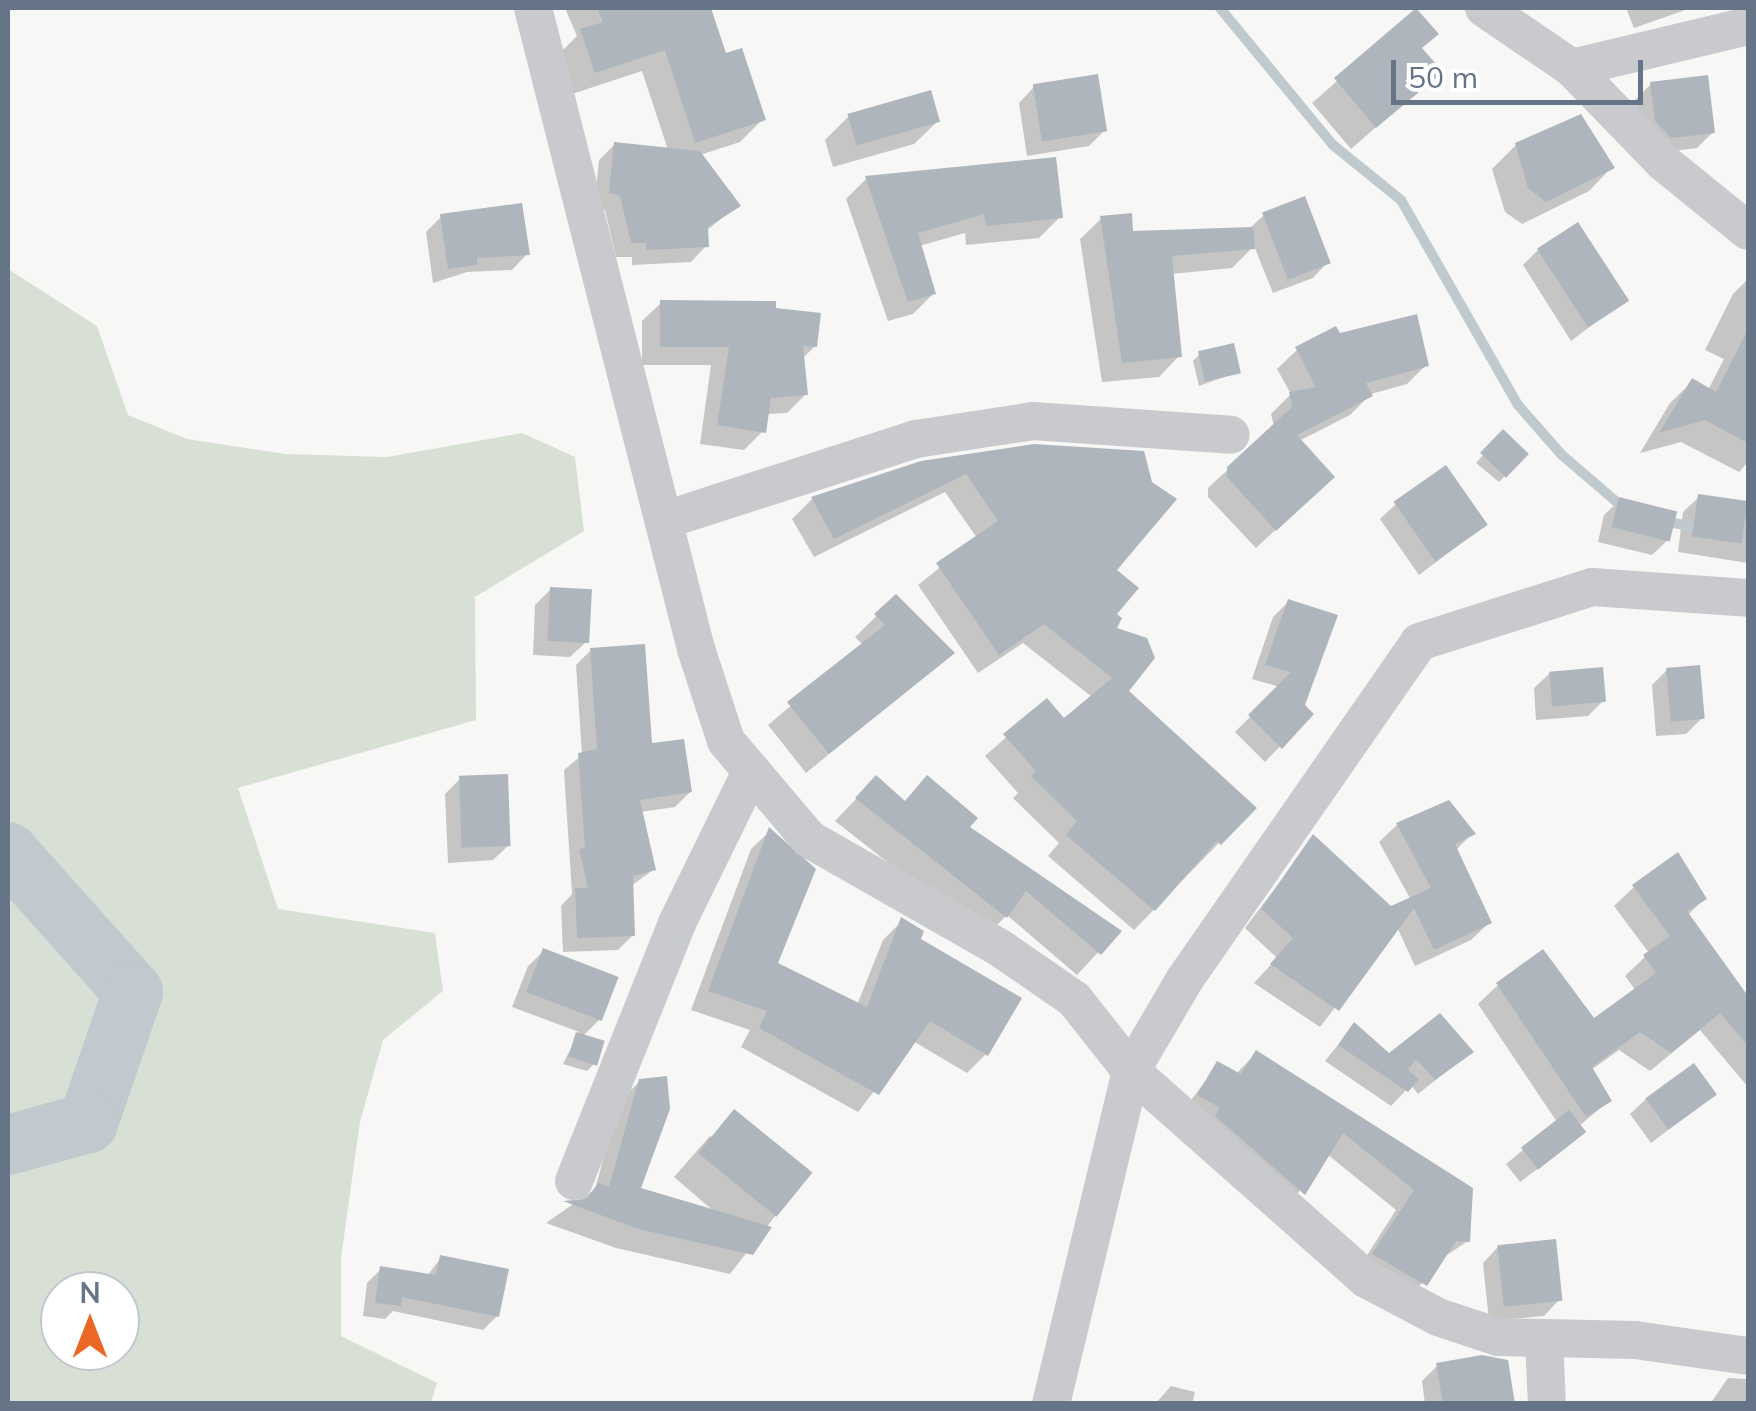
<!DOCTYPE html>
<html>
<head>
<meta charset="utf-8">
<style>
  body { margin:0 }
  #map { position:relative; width:1756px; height:1411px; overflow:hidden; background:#f7f8f5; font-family:Mulish,sans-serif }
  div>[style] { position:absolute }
  .green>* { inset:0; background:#d8e0d6 }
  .shadow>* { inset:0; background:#0003 }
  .stream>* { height:10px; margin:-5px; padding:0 5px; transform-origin:5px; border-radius:5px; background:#c0c9ce }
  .river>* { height:60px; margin:-30px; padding:0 30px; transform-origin:30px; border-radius:30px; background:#c0c9ce }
  .building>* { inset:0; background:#aeb5bc; transform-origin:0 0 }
  .street>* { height:38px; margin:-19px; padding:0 19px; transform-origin:19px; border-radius:19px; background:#c8cace }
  span { translate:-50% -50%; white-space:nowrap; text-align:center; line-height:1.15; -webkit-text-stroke:10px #fff; paint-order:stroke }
  .frame { position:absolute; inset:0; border:10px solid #667487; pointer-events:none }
  .north { position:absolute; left:40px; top:1271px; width:100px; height:100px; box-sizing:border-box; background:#fff; border:2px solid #c2c7cf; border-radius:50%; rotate:0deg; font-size:28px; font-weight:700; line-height:40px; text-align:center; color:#667487 }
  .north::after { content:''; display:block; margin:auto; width:35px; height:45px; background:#e96824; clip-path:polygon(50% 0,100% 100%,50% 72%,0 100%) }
  .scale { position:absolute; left:1391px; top:60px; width:252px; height:45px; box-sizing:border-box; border:5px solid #667487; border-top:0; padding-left:12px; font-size:30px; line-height:35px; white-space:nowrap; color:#667487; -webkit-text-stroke:8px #fff; paint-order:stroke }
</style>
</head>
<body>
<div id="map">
  <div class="green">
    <div style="clip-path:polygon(evenodd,8px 269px,97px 326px,128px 415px,187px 439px,286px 454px,387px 457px,522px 433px,575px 457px,584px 531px,475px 597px,476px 720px,238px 788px,278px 909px,435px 933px,443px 991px,383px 1040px,360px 1122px,341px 1258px,341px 1336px,437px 1383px,431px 1403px,8px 1403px,8px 269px,60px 1291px,120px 1291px,120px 1351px,60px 1351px,60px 1291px)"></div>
  </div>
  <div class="shadow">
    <div style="clip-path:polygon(565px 8px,709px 8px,725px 56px,763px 119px,740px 142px,700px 155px,738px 205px,706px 231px,706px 246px,691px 262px,632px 265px,632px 257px,616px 257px,605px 210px,594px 208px,599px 160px,614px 145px,668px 150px,642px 71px,572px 94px,559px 54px,577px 36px)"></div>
    <div style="clip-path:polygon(1626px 8px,1691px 8px,1634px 28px)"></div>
    <div style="clip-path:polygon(1416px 12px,1420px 49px,1440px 71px,1351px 149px,1312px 103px)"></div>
    <div style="clip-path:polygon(1651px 84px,1713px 132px,1697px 148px,1655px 153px,1640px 137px,1635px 100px)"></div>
    <div style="clip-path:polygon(1034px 87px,1105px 130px,1089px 146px,1027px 156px,1019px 103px)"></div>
    <div style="clip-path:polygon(848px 117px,938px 121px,914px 144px,833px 167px,825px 140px)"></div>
    <div style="clip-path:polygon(1516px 145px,1612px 167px,1589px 191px,1522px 224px,1505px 212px,1492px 169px)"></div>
    <div style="clip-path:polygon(866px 179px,1060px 217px,1039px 238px,966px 245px,965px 233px,919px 246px,934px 293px,913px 314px,888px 321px,846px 199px)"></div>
    <div style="clip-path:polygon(1264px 215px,1328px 262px,1313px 278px,1273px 293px,1254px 246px,1232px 268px,1171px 274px,1179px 356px,1159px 377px,1102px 382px,1080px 239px,1101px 219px,1131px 234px,1249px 229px)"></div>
    <div style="clip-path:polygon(442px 216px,527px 254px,512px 270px,467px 272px,433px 283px,426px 232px)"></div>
    <div style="clip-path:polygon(1538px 250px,1625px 300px,1571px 341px,1523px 265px)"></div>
    <div style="clip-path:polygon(1748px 279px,1748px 462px,1739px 472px,1681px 442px,1640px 453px,1670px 403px,1693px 381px,1708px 390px,1724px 359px,1705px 350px,1733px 294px)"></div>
    <div style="clip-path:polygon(661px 303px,774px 310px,815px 346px,802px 359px,806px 394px,787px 413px,766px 414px,763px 431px,744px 450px,700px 444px,711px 365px,642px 365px,642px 321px)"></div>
    <div style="clip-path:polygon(1339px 336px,1426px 365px,1407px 384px,1371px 394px,1350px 415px,1299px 441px,1313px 495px,1256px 548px,1208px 497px,1208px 488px,1274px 427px,1271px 414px,1291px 394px,1277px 369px,1297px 350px)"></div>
    <div style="clip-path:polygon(1200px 354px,1238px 372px,1199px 386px,1193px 361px)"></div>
    <div style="clip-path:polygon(1496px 440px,1526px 454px,1499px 482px,1476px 463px)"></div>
    <div style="clip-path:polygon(1034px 446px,1113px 570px,1114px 630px,1126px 691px,1253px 808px,1134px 930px,1048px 856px,1059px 843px,1013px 798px,1018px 793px,985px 756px,1046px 702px,1063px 721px,1092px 697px,1023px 643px,978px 673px,918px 585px,977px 538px,945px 492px,814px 557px,792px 519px,812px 499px,922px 463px)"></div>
    <div style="clip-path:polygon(1699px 497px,1748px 504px,1748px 563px,1678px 552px,1683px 512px)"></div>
    <div style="clip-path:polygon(1620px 500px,1668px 540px,1652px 555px,1598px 542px,1604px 515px)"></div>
    <div style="clip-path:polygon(1396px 504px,1485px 525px,1419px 575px,1380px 519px)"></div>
    <div style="clip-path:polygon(551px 589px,586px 642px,570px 657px,533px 655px,535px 605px)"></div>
    <div style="clip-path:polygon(896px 597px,952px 653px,806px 773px,768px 725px,863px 645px,855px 637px)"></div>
    <div style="clip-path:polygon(1288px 602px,1303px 705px,1311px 714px,1265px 762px,1235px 732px,1280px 687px,1252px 679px,1273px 617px)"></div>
    <div style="clip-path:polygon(591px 650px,649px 746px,690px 792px,675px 807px,640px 812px,653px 870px,631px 886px,633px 935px,618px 950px,563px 952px,561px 906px,572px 894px,564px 770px,582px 755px,576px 665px)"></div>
    <div style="clip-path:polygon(1667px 670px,1702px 718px,1686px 734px,1656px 736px,1652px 685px)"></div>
    <div style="clip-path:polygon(1550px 673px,1603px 701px,1588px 716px,1536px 720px,1534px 688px)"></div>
    <div style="clip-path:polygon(876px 778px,903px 803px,927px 778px,966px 828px,1118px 931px,1077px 975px,1007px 915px,984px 938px,835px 821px)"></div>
    <div style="clip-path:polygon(460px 779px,509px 845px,493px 860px,448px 863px,445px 794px)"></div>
    <div style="clip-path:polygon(1397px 825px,1472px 834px,1455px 851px,1489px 923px,1471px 940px,1415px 966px,1397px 927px,1320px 1027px,1254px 983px,1277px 958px,1245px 928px,1313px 838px,1391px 909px,1411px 900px,1379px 842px)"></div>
    <div style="clip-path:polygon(770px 831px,775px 964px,857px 1005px,883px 940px,902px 921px,986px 1054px,967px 1073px,913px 1041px,858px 1112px,741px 1047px,750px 1030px,691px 1010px,751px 849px)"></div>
    <div style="clip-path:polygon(1634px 887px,1704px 899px,1687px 916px,1748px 1000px,1748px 1087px,1700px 1030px,1650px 1071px,1619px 1050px,1591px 1070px,1609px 1101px,1579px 1126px,1583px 1132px,1567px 1147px,1520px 1182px,1506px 1164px,1557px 1122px,1478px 1004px,1498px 985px,1593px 1021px,1636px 991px,1625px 976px,1649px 953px,1614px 906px)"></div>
    <div style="clip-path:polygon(544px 951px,600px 1019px,583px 1036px,594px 1064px,587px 1071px,563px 1064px,579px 1032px,512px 1007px,528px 966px)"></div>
    <div style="clip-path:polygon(1354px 1025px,1389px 1056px,1471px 1052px,1418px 1094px,1411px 1085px,1391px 1106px,1325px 1061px)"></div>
    <div style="clip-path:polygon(1256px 1053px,1471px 1189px,1468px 1241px,1441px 1259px,1406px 1303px,1355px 1274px,1396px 1210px,1327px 1154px,1284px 1212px,1180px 1115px,1218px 1064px,1236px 1074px)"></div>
    <div style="clip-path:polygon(640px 1081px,638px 1189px,716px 1213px,674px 1177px,710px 1136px,808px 1174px,730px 1274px,616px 1248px,546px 1223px,595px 1189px,619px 1102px)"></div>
    <div style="clip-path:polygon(1714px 1095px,1651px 1143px,1630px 1114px,1646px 1099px)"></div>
    <div style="clip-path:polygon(1498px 1247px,1559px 1300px,1544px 1316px,1489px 1321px,1483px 1263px)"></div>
    <div style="clip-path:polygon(441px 1258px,497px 1316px,483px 1330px,393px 1311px,385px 1319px,363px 1316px,367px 1283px,381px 1269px,427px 1276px)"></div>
    <div style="clip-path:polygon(1437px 1366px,1513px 1404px,1425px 1404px,1422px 1381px)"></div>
    <div style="clip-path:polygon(1728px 1378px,1748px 1379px,1748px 1404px,1710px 1404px)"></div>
    <div style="clip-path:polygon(1171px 1386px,1195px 1392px,1192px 1404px,1155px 1404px)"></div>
  </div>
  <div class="stream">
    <div style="left:1220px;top:8px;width:178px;rotate:50.5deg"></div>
    <div style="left:1333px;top:145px;width:87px;rotate:39deg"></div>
    <div style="left:1401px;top:200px;width:236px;rotate:60.3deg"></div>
    <div style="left:1518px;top:405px;width:67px;rotate:48.7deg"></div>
    <div style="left:1562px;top:455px;width:84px;rotate:40.7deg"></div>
    <div style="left:1661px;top:521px;width:43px;rotate:9.5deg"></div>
  </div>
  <div class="river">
    <div style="left:8px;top:852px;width:188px;rotate:48.2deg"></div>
    <div style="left:133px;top:992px;width:139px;rotate:109deg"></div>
    <div style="left:88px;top:1123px;width:83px;rotate:164.6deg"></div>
  </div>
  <div class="building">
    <div style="clip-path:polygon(597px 8px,711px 8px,726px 53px,742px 48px,766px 120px,695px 143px,665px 50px,595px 73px,580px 29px,603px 22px)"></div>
    <div style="clip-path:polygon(1416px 8px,1439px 34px,1422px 48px,1443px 72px,1376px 128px,1334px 78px)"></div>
    <div style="left:1098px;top:74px;width:58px;height:66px;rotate:81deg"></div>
    <div style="clip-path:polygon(1708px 75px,1715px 133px,1671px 138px,1655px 121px,1650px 82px)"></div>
    <div style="left:931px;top:90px;width:33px;height:87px;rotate:74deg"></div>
    <div style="clip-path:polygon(1581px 114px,1615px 168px,1546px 202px,1528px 188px,1515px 143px)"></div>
    <div style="clip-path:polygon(614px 142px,700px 151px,741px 206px,708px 227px,709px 247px,646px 250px,646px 243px,631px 243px,620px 196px,609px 193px)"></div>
    <div style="clip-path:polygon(1056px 157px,1063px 218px,986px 226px,984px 214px,918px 233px,936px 294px,908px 302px,865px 176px)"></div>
    <div style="left:1305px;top:196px;width:72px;height:46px;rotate:69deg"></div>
    <div style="clip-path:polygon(522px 203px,530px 255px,477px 258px,477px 265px,448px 269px,440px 214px)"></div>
    <div style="clip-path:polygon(1132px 213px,1133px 231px,1253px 227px,1255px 249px,1172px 256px,1182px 357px,1122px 363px,1100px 216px)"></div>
    <div style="left:1578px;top:222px;width:94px;height:49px;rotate:57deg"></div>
    <div style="clip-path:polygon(660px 300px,776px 301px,776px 308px,821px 313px,817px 347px,803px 346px,808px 395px,771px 398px,766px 433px,717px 425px,729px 347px,660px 347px)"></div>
    <div style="clip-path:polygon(1417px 314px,1429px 366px,1366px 383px,1373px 396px,1297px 435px,1335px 477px,1276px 531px,1227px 477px,1227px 467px,1292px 407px,1289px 392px,1316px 387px,1295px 347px,1336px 326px,1340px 333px)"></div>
    <div style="clip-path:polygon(1748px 329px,1748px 443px,1705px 420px,1659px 433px,1692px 378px,1716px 392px)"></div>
    <div style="left:1234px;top:343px;width:31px;height:37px;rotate:77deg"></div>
    <div style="left:1503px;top:429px;width:36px;height:33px;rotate:44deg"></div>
    <div style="clip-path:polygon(1034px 444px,1144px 451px,1152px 482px,1177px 499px,1117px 570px,1139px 588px,1117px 614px,1122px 618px,1117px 628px,1147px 638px,1155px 658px,1129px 691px,1257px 808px,1221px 845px,1217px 841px,1155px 911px,1066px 835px,1077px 821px,1031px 776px,1036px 771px,1003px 734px,1047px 698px,1064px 718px,1112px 678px,1044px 624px,999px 655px,936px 563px,998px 521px,966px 474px,834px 539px,811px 497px,921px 461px)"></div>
    <div style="left:1446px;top:465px;width:73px;height:64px;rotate:55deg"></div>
    <div style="left:1698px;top:494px;width:50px;height:43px;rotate:8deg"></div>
    <div style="left:1619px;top:497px;width:60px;height:31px;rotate:14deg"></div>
    <div style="left:550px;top:587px;width:42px;height:54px;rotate:3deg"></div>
    <div style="clip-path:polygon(896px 594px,955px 653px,829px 754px,787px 702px,885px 625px,874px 614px)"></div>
    <div style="clip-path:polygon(1288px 599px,1338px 615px,1305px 705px,1314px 714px,1282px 749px,1248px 715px,1291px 672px,1265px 665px)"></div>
    <div style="clip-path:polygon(645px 644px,652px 743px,684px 739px,692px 792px,640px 800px,656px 870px,633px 876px,635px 936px,577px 938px,575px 888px,588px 888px,579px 849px,585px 848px,578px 753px,597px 749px,590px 648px)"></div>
    <div style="left:1700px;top:665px;width:54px;height:34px;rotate:85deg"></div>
    <div style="left:1603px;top:667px;width:35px;height:54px;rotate:85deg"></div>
    <div style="left:508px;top:774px;width:72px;height:49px;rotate:88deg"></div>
    <div style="clip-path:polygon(876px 775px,905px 801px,927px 775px,978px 818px,970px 827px,1122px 931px,1101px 955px,1026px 891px,1007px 918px,855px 798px)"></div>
    <div style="clip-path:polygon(1449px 800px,1476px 834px,1455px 844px,1492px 923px,1434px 950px,1414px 908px,1339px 1011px,1270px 964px,1293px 938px,1261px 909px,1313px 834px,1391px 906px,1431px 888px,1396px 823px)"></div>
    <div style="clip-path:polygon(769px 827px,816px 869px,778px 963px,867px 1007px,901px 917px,924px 931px,921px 939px,1022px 998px,988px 1056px,930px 1021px,879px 1095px,759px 1028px,767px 1011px,708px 991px)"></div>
    <div style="clip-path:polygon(1678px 852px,1707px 899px,1687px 911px,1748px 996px,1748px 1046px,1720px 1013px,1671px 1053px,1640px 1032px,1592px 1067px,1612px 1101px,1586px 1117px,1496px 983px,1543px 949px,1594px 1018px,1656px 973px,1643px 955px,1670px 936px,1632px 885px)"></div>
    <div style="left:543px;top:948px;width:81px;height:47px;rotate:21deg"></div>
    <div style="clip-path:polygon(1440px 1013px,1474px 1052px,1435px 1080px,1416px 1059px,1408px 1070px,1419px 1079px,1408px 1092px,1338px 1045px,1354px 1022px,1389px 1053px)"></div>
    <div style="left:576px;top:1032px;width:30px;height:26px;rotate:17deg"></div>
    <div style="clip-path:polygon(1256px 1050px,1473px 1188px,1470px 1242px,1456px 1241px,1427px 1286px,1372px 1254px,1414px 1190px,1343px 1133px,1305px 1195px,1215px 1116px,1220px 1108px,1197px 1095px,1217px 1061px,1241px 1074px)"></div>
    <div style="left:1694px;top:1063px;width:39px;height:60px;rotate:54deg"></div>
    <div style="clip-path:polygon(667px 1076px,670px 1109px,641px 1188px,772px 1227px,753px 1255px,638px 1229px,563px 1201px,587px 1199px,598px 1183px,609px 1187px,639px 1079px)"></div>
    <div style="left:734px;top:1109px;width:101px;height:57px;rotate:39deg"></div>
    <div style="left:1569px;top:1110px;width:28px;height:61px;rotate:52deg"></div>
    <div style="left:1556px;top:1239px;width:62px;height:59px;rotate:84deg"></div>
    <div style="clip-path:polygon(440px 1255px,509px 1269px,499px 1317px,402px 1297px,401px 1306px,375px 1303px,380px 1266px,436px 1275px)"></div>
    <div style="clip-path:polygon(1482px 1355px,1508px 1360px,1515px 1404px,1443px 1404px,1436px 1363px)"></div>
  </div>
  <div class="street">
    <div style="left:533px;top:8px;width:661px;rotate:75.73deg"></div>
    <div style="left:696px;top:649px;width:97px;rotate:71.9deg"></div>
    <div style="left:726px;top:741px;width:128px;rotate:49.7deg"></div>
    <div style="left:809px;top:839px;width:220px;rotate:29.7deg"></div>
    <div style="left:1000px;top:948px;width:90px;rotate:34.6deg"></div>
    <div style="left:1074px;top:999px;width:92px;rotate:51.6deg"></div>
    <div style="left:1131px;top:1071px;width:314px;rotate:41.5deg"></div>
    <div style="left:1366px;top:1279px;width:81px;rotate:27.8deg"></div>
    <div style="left:1438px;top:1317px;width:63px;rotate:18.4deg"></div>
    <div style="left:1498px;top:1337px;width:137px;rotate:1.3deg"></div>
    <div style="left:1635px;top:1340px;width:114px;rotate:8.1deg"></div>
    <div style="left:1484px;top:8px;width:107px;rotate:34.3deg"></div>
    <div style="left:1572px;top:68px;width:131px;rotate:45.9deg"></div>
    <div style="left:1663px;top:162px;width:109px;rotate:39.1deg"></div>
    <div style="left:1572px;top:68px;width:181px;rotate:-13.4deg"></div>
    <div style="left:665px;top:520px;width:264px;rotate:-17.9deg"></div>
    <div style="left:916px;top:439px;width:118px;rotate:-8.7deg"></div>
    <div style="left:1033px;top:421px;width:198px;rotate:4deg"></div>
    <div style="left:574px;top:1181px;width:278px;rotate:-68.2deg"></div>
    <div style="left:677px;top:923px;width:166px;rotate:-63.9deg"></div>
    <div style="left:1544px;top:1341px;width:63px;rotate:87.3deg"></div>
    <div style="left:1051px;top:1404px;width:342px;rotate:-76.5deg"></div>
    <div style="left:1131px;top:1071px;width:107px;rotate:-59.6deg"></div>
    <div style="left:1185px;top:979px;width:410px;rotate:-55.2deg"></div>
    <div style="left:1419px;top:642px;width:182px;rotate:-17.6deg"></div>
    <div style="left:1592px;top:587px;width:156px;rotate:4deg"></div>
  </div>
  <div class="frame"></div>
  <div class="north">N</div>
  <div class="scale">50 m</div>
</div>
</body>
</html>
